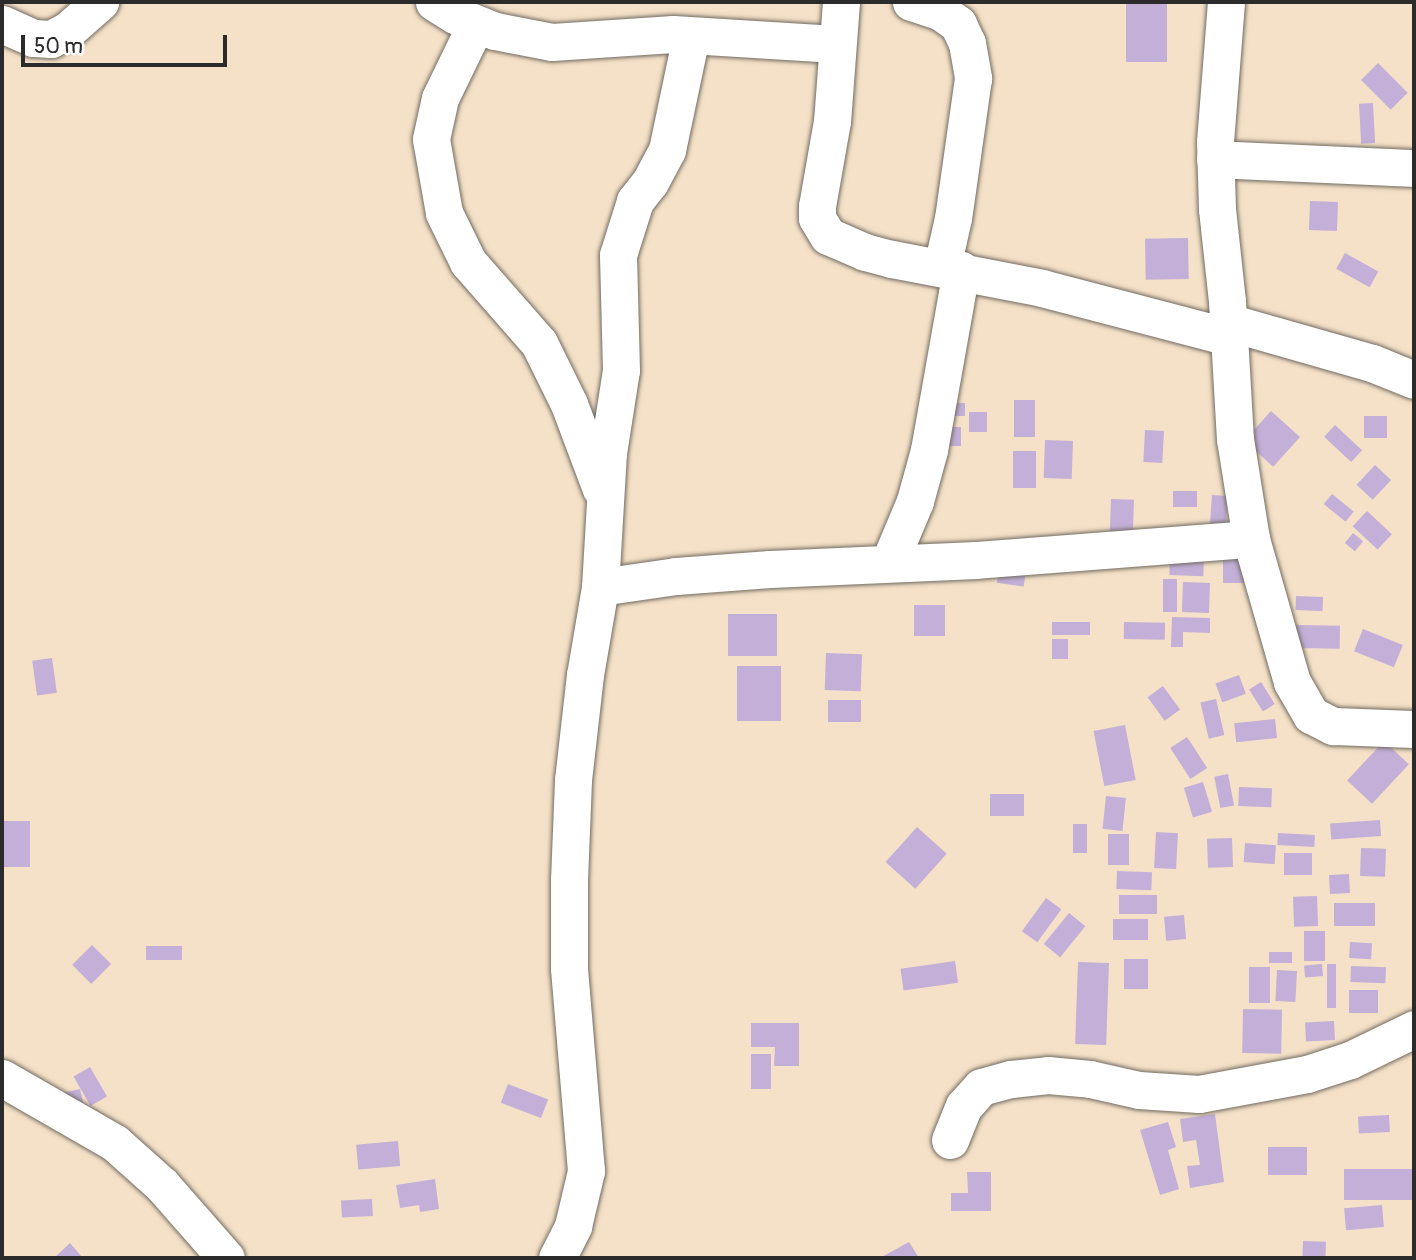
<!DOCTYPE html>
<html>
<head>
<meta charset="utf-8">
<style>
  body { margin:0 }
  #map { position:relative; width:1416px; height:1260px; overflow:hidden; background:#f5e1c7; font-family:Pangolin,sans-serif }
  div>[style] { position:absolute }
  .building>* { inset:0; background:#c3afd8; transform-origin:0 0 }
  .roads { filter:drop-shadow(0 0 2px #726b62) drop-shadow(0 0 2px #726b62) }
  .minor>* { height:37px; margin:-18.5px; padding:0 18.5px; transform-origin:18.5px; border-radius:18.5px; background:#fff }
  span { translate:-50% -50%; white-space:nowrap; text-align:center; line-height:1.15; -webkit-text-stroke:7px #fff; paint-order:stroke }
  .frame { position:absolute; inset:0; border:4px solid #2b2b2b; pointer-events:none }
  .scale { position:absolute; left:21px; top:35px; width:206px; height:32px; box-sizing:border-box; border:4px solid #2b2b2b; border-top:0; padding-left:9px; font-size:21px; line-height:24px; white-space:nowrap; color:#2b2b2b; -webkit-text-stroke:5px #fff; paint-order:stroke }
</style>
</head>
<body>
<div id="map">
  <div class="building">
    <div style="left:1126px;top:2px;width:41px;height:60px"></div>
    <div style="left:1378px;top:63px;width:42px;height:24px;rotate:45deg"></div>
    <div style="left:1373px;top:103px;width:40px;height:14px;rotate:87deg"></div>
    <div style="left:1310px;top:201px;width:28px;height:29px;rotate:2deg"></div>
    <div style="left:1188px;top:238px;width:41px;height:43px;rotate:89deg"></div>
    <div style="left:1345px;top:253px;width:38px;height:18px;rotate:29deg"></div>
    <div style="left:1014px;top:400px;width:21px;height:37px"></div>
    <div style="left:947px;top:403px;width:18px;height:13px"></div>
    <div style="left:1271px;top:411px;width:39px;height:40px;rotate:42deg"></div>
    <div style="left:969px;top:412px;width:18px;height:20px"></div>
    <div style="left:1364px;top:416px;width:23px;height:22px"></div>
    <div style="left:1335px;top:425px;width:37px;height:16px;rotate:43deg"></div>
    <div style="left:938px;top:427px;width:23px;height:19px"></div>
    <div style="left:1145px;top:430px;width:19px;height:32px;rotate:3deg"></div>
    <div style="left:1045px;top:440px;width:28px;height:38px;rotate:2deg"></div>
    <div style="left:1013px;top:451px;width:23px;height:37px"></div>
    <div style="left:1375px;top:465px;width:22px;height:27px;rotate:43deg"></div>
    <div style="left:1173px;top:491px;width:24px;height:16px"></div>
    <div style="left:1332px;top:494px;width:28px;height:13px;rotate:39deg"></div>
    <div style="left:1212px;top:495px;width:16px;height:30px;rotate:4deg"></div>
    <div style="left:1111px;top:499px;width:23px;height:40px;rotate:2deg"></div>
    <div style="left:1367px;top:511px;width:34px;height:21px;rotate:43deg"></div>
    <div style="left:1353px;top:533px;width:13px;height:13px;rotate:39deg"></div>
    <div style="left:1170px;top:556px;width:34px;height:19px;rotate:2deg"></div>
    <div style="left:1223px;top:557px;width:24px;height:26px"></div>
    <div style="left:1000px;top:561px;width:27px;height:22px;rotate:8deg"></div>
    <div style="left:1163px;top:579px;width:14px;height:33px"></div>
    <div style="left:1183px;top:582px;width:27px;height:30px;rotate:2deg"></div>
    <div style="left:1296px;top:596px;width:27px;height:14px;rotate:2deg"></div>
    <div style="left:914px;top:605px;width:31px;height:31px"></div>
    <div style="left:728px;top:614px;width:49px;height:42px"></div>
    <div style="clip-path:polygon(1172px 617px,1210px 618px,1210px 633px,1183px 632px,1183px 647px,1171px 647px)"></div>
    <div style="left:1052px;top:622px;width:38px;height:13px"></div>
    <div style="left:1124px;top:622px;width:41px;height:17px;rotate:1deg"></div>
    <div style="left:1296px;top:625px;width:44px;height:23px;rotate:1deg"></div>
    <div style="left:1363px;top:629px;width:43px;height:24px;rotate:22deg"></div>
    <div style="left:1052px;top:639px;width:16px;height:20px"></div>
    <div style="left:826px;top:653px;width:36px;height:37px;rotate:2deg"></div>
    <div style="left:52px;top:658px;width:35px;height:20px;rotate:82deg"></div>
    <div style="left:737px;top:666px;width:44px;height:55px"></div>
    <div style="left:1239px;top:675px;width:20px;height:25px;rotate:70deg"></div>
    <div style="left:1261px;top:682px;width:26px;height:14px;rotate:58deg"></div>
    <div style="left:1163px;top:686px;width:29px;height:19px;rotate:54deg"></div>
    <div style="left:1216px;top:699px;width:37px;height:16px;rotate:77deg"></div>
    <div style="left:828px;top:700px;width:33px;height:22px"></div>
    <div style="left:1275px;top:719px;width:19px;height:41px;rotate:84deg"></div>
    <div style="left:1125px;top:725px;width:56px;height:32px;rotate:79deg"></div>
    <div style="left:1187px;top:737px;width:37px;height:20px;rotate:57deg"></div>
    <div style="left:1384px;top:741px;width:34px;height:54px;rotate:43deg"></div>
    <div style="left:1228px;top:774px;width:32px;height:14px;rotate:79deg"></div>
    <div style="left:1203px;top:782px;width:31px;height:20px;rotate:73deg"></div>
    <div style="left:1239px;top:787px;width:33px;height:19px;rotate:2deg"></div>
    <div style="left:990px;top:794px;width:34px;height:22px"></div>
    <div style="left:1106px;top:796px;width:20px;height:33px;rotate:6deg"></div>
    <div style="left:1380px;top:820px;width:16px;height:50px;rotate:86deg"></div>
    <div style="left:2px;top:821px;width:28px;height:46px"></div>
    <div style="left:1073px;top:824px;width:14px;height:29px"></div>
    <div style="left:917px;top:827px;width:40px;height:47px;rotate:42deg"></div>
    <div style="left:1156px;top:832px;width:22px;height:36px;rotate:3deg"></div>
    <div style="left:1278px;top:833px;width:37px;height:12px;rotate:3deg"></div>
    <div style="left:1108px;top:834px;width:21px;height:31px"></div>
    <div style="left:1232px;top:838px;width:29px;height:25px;rotate:88deg"></div>
    <div style="left:1245px;top:843px;width:31px;height:19px;rotate:4deg"></div>
    <div style="left:1361px;top:848px;width:25px;height:28px;rotate:2deg"></div>
    <div style="left:1284px;top:853px;width:28px;height:22px"></div>
    <div style="left:1117px;top:871px;width:35px;height:18px;rotate:2deg"></div>
    <div style="left:1349px;top:874px;width:19px;height:20px;rotate:87deg"></div>
    <div style="left:1119px;top:895px;width:38px;height:19px"></div>
    <div style="left:1317px;top:896px;width:30px;height:24px;rotate:88deg"></div>
    <div style="left:1046px;top:898px;width:19px;height:41px;rotate:36deg"></div>
    <div style="left:1334px;top:903px;width:41px;height:23px"></div>
    <div style="left:1069px;top:913px;width:21px;height:40px;rotate:39deg"></div>
    <div style="left:1184px;top:915px;width:24px;height:20px;rotate:85deg"></div>
    <div style="left:1148px;top:919px;width:21px;height:35px;rotate:90deg"></div>
    <div style="left:1304px;top:931px;width:21px;height:30px"></div>
    <div style="left:1350px;top:942px;width:22px;height:16px;rotate:3deg"></div>
    <div style="left:92px;top:945px;width:27px;height:28px;rotate:45deg"></div>
    <div style="left:146px;top:946px;width:36px;height:14px"></div>
    <div style="left:1269px;top:952px;width:23px;height:11px"></div>
    <div style="left:1124px;top:959px;width:24px;height:30px"></div>
    <div style="left:955px;top:961px;width:22px;height:55px;rotate:82deg"></div>
    <div style="left:1078px;top:962px;width:31px;height:82px;rotate:2deg"></div>
    <div style="left:1322px;top:964px;width:12px;height:18px;rotate:85deg"></div>
    <div style="left:1327px;top:964px;width:9px;height:44px"></div>
    <div style="left:1351px;top:966px;width:35px;height:16px;rotate:2deg"></div>
    <div style="left:1249px;top:967px;width:21px;height:36px"></div>
    <div style="left:1277px;top:970px;width:20px;height:31px;rotate:3deg"></div>
    <div style="left:1349px;top:990px;width:29px;height:23px"></div>
    <div style="left:1243px;top:1009px;width:39px;height:44px;rotate:1deg"></div>
    <div style="left:1334px;top:1021px;width:19px;height:29px;rotate:87deg"></div>
    <div style="clip-path:polygon(751px 1023px,799px 1023px,799px 1066px,774px 1066px,775px 1047px,751px 1047px)"></div>
    <div style="left:751px;top:1054px;width:20px;height:35px"></div>
    <div style="left:90px;top:1067px;width:34px;height:19px;rotate:60deg"></div>
    <div style="left:508px;top:1084px;width:43px;height:20px;rotate:21deg"></div>
    <div style="left:80px;top:1089px;width:23px;height:15px;rotate:77deg"></div>
    <div style="clip-path:polygon(1215px 1114px,1224px 1182px,1190px 1188px,1187px 1166px,1200px 1165px,1196px 1140px,1183px 1142px,1180px 1119px)"></div>
    <div style="left:1389px;top:1115px;width:17px;height:31px;rotate:87deg"></div>
    <div style="clip-path:polygon(1168px 1122px,1176px 1147px,1168px 1150px,1179px 1189px,1160px 1195px,1140px 1130px)"></div>
    <div style="left:398px;top:1141px;width:25px;height:42px;rotate:85deg"></div>
    <div style="left:1268px;top:1147px;width:39px;height:28px"></div>
    <div style="left:1414px;top:1169px;width:31px;height:70px;rotate:90deg"></div>
    <div style="clip-path:polygon(967px 1172px,991px 1172px,991px 1211px,951px 1211px,951px 1193px,968px 1193px)"></div>
    <div style="clip-path:polygon(435px 1179px,439px 1209px,420px 1212px,419px 1205px,400px 1208px,396px 1185px)"></div>
    <div style="left:372px;top:1199px;width:17px;height:31px;rotate:87deg"></div>
    <div style="left:1382px;top:1205px;width:22px;height:38px;rotate:85deg"></div>
    <div style="left:1303px;top:1241px;width:23px;height:17px;rotate:2deg"></div>
    <div style="clip-path:polygon(909px 1242px,919px 1258px,880px 1258px)"></div>
    <div style="clip-path:polygon(70px 1243px,82px 1257px,54px 1258px)"></div>
  </div>
  <div class="roads">
    <div class="minor">
      <div style="left:434px;top:2px;width:25px;rotate:32deg"></div>
      <div style="left:455px;top:15px;width:43px;rotate:21.8deg"></div>
      <div style="left:495px;top:31px;width:58px;rotate:10.9deg"></div>
      <div style="left:552px;top:42px;width:121px;rotate:-3.8deg"></div>
      <div style="left:673px;top:34px;width:163px;rotate:3.5deg"></div>
      <div style="left:841px;top:2px;width:119px;rotate:94.3deg"></div>
      <div style="left:832px;top:121px;width:86px;rotate:100deg"></div>
      <div style="left:817px;top:206px;width:12px;rotate:90deg"></div>
      <div style="left:817px;top:218px;width:21px;rotate:59deg"></div>
      <div style="left:828px;top:236px;width:40px;rotate:23.4deg"></div>
      <div style="left:865px;top:252px;width:28px;rotate:15deg"></div>
      <div style="left:892px;top:259px;width:153px;rotate:10.9deg"></div>
      <div style="left:1042px;top:288px;width:193px;rotate:14.7deg"></div>
      <div style="left:911px;top:2px;width:32px;rotate:18deg"></div>
      <div style="left:941px;top:12px;width:21px;rotate:35deg"></div>
      <div style="left:958px;top:24px;width:21px;rotate:65deg"></div>
      <div style="left:967px;top:43px;width:36px;rotate:80deg"></div>
      <div style="left:973px;top:78px;width:141px;rotate:98.1deg"></div>
      <div style="left:953px;top:218px;width:50px;rotate:102.7deg"></div>
      <div style="left:1226px;top:2px;width:140px;rotate:94.5deg"></div>
      <div style="left:1215px;top:142px;width:67px;rotate:88.3deg"></div>
      <div style="left:1217px;top:209px;width:93px;rotate:83.8deg"></div>
      <div style="left:1227px;top:301px;width:138px;rotate:86.7deg"></div>
      <div style="left:1235px;top:439px;width:101px;rotate:80.9deg"></div>
      <div style="left:1251px;top:539px;width:149px;rotate:74deg"></div>
      <div style="left:1292px;top:682px;width:38px;rotate:60deg"></div>
      <div style="left:1311px;top:715px;width:25px;rotate:27deg"></div>
      <div style="left:1333px;top:726px;width:81px;rotate:2.1deg"></div>
      <div style="left:2px;top:24px;width:34px;rotate:24deg"></div>
      <div style="left:33px;top:38px;width:18px;rotate:3deg"></div>
      <div style="left:51px;top:39px;width:19px;rotate:-28deg"></div>
      <div style="left:68px;top:30px;width:43px;rotate:-41.2deg"></div>
      <div style="left:476px;top:24px;width:82px;rotate:115.9deg"></div>
      <div style="left:440px;top:98px;width:42px;rotate:102.4deg"></div>
      <div style="left:431px;top:139px;width:75px;rotate:80deg"></div>
      <div style="left:444px;top:213px;width:55px;rotate:63.9deg"></div>
      <div style="left:468px;top:262px;width:108px;rotate:48.8deg"></div>
      <div style="left:539px;top:343px;width:68px;rotate:63.8deg"></div>
      <div style="left:569px;top:404px;width:91px;rotate:69.4deg"></div>
      <div style="left:1215px;top:159px;width:199px;rotate:2.6deg"></div>
      <div style="left:1228px;top:322px;width:150px;rotate:15.9deg"></div>
      <div style="left:1372px;top:363px;width:45px;rotate:22deg"></div>
      <div style="left:889px;top:563px;width:67px;rotate:-67.2deg"></div>
      <div style="left:915px;top:501px;width:53px;rotate:-74.6deg"></div>
      <div style="left:929px;top:450px;width:183px;rotate:-79.9deg"></div>
      <div style="left:600px;top:587px;width:77px;rotate:-8.2deg"></div>
      <div style="left:676px;top:576px;width:94px;rotate:-4.3deg"></div>
      <div style="left:770px;top:569px;width:206px;rotate:-2.5deg"></div>
      <div style="left:976px;top:560px;width:276px;rotate:-4.4deg"></div>
      <div style="left:2px;top:1078px;width:130px;rotate:29.9deg"></div>
      <div style="left:115px;top:1143px;width:63px;rotate:41.8deg"></div>
      <div style="left:162px;top:1185px;width:97px;rotate:48.8deg"></div>
      <div style="left:950px;top:1140px;width:37px;rotate:-68deg"></div>
      <div style="left:964px;top:1106px;width:25px;rotate:-48deg"></div>
      <div style="left:981px;top:1087px;width:31px;rotate:-15deg"></div>
      <div style="left:1011px;top:1079px;width:37px;rotate:-6deg"></div>
      <div style="left:1048px;top:1075px;width:42px;rotate:5.4deg"></div>
      <div style="left:1090px;top:1079px;width:50px;rotate:12.7deg"></div>
      <div style="left:1139px;top:1090px;width:60px;rotate:3.8deg"></div>
      <div style="left:1199px;top:1094px;width:110px;rotate:-10.5deg"></div>
      <div style="left:1307px;top:1074px;width:45px;rotate:-18deg"></div>
      <div style="left:1350px;top:1060px;width:71px;rotate:-25.8deg"></div>
      <div style="left:557px;top:1258px;width:36px;rotate:-63deg"></div>
      <div style="left:573px;top:1226px;width:57px;rotate:-76.7deg"></div>
      <div style="left:586px;top:1171px;width:204px;rotate:-94.8deg"></div>
      <div style="left:569px;top:968px;width:88px;rotate:-90deg"></div>
      <div style="left:569px;top:880px;width:100px;rotate:-87.7deg"></div>
      <div style="left:573px;top:780px;width:106px;rotate:-83.5deg"></div>
      <div style="left:585px;top:675px;width:89px;rotate:-80.3deg"></div>
      <div style="left:600px;top:587px;width:134px;rotate:-86.6deg"></div>
      <div style="left:608px;top:453px;width:84px;rotate:-81.1deg"></div>
      <div style="left:621px;top:370px;width:115px;rotate:-91.5deg"></div>
      <div style="left:618px;top:255px;width:57px;rotate:-72.5deg"></div>
      <div style="left:635px;top:201px;width:24px;rotate:-52deg"></div>
      <div style="left:650px;top:182px;width:36px;rotate:-62deg"></div>
      <div style="left:667px;top:150px;width:116px;rotate:-78.1deg"></div>
    </div>
  </div>
  <div class="frame"></div>
  <div class="scale">50 m</div>
</div>
</body>
</html>
